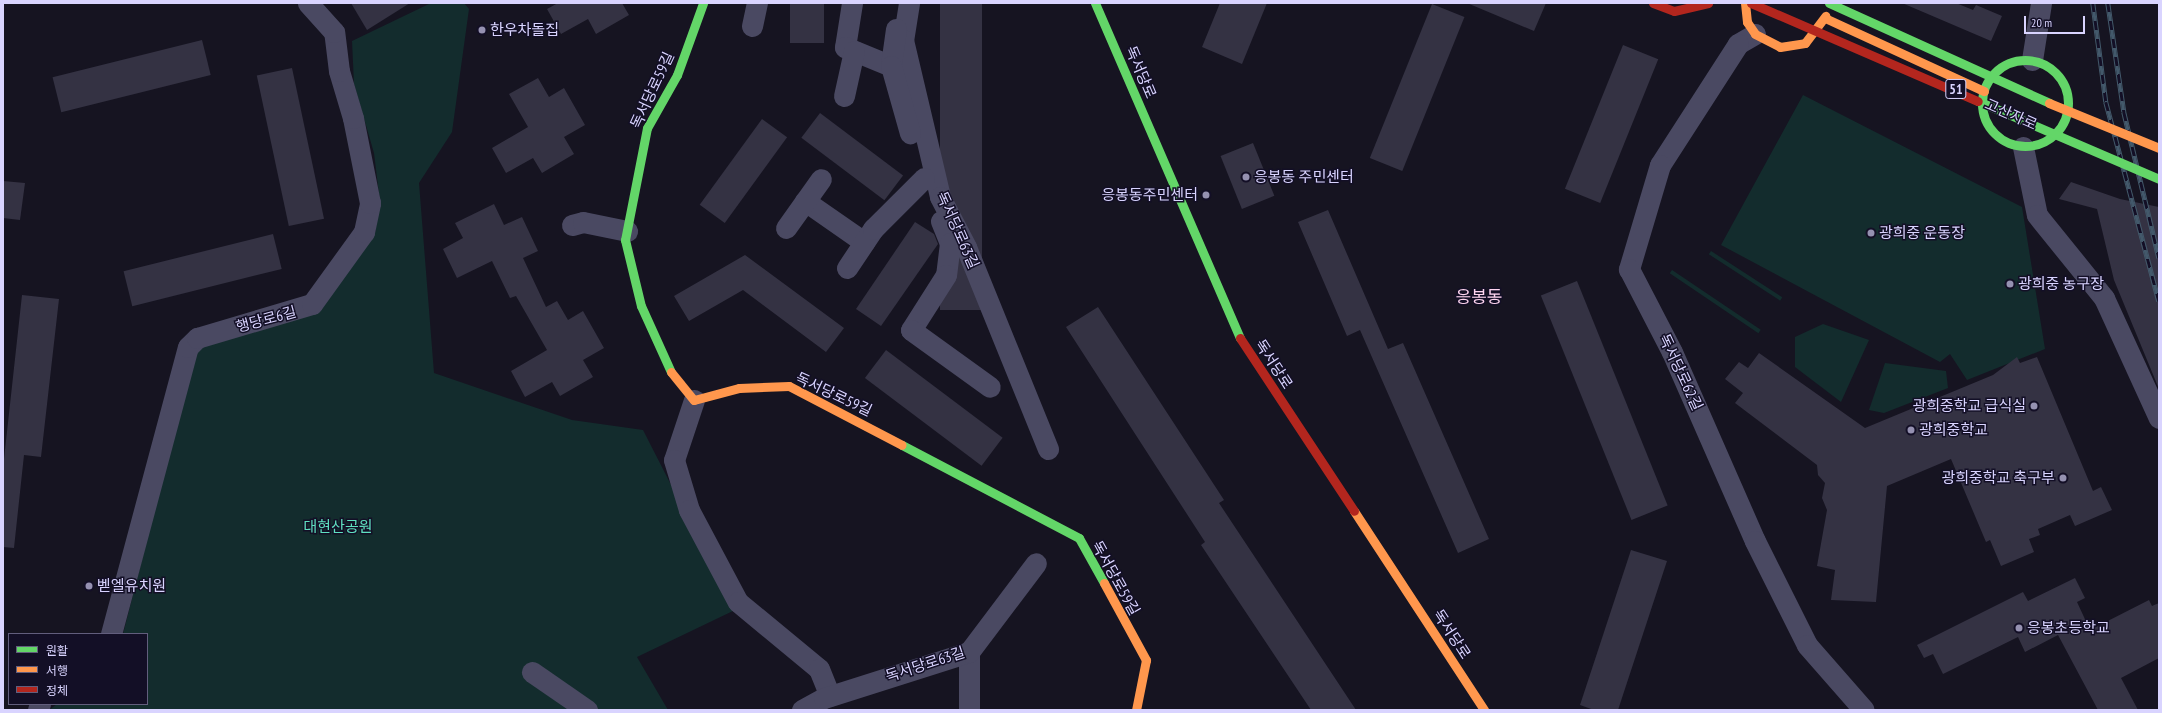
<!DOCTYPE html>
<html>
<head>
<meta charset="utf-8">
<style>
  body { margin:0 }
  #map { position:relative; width:2162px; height:713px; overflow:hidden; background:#161421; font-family:"PT Sans Narrow","Noto Sans KR",sans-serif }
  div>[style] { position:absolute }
  .green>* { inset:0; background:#132c2d; transform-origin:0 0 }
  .building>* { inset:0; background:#343243; transform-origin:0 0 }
  .street>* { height:21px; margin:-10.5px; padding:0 10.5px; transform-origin:10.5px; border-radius:10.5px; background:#4a4962 }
  .fast>* { height:9px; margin:-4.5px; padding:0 4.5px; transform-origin:4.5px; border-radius:4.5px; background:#63d668 }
  .fast>.ring { margin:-4.5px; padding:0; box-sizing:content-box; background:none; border:9px solid #63d668; border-radius:50% }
  .slow>* { height:9px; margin:-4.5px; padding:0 4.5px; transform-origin:4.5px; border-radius:4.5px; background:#ff974d }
  .jam>* { height:9px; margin:-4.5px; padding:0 4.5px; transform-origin:4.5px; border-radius:4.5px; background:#b3261e }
  .rail>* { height:4.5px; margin-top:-2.25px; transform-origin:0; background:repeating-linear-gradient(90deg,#130f26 0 9px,#43596b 0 18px); box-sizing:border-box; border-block:1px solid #43596b }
  .fast-bridge>* { height:9px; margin:-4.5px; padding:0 4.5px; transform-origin:4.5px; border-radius:4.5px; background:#63d668 }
  .slow-bridge>* { height:9px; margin:-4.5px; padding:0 4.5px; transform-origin:4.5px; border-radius:4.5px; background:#ff974d }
  .jam-bridge>* { height:9px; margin:-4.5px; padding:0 4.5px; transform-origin:4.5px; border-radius:4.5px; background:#b3261e }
  .dots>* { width:11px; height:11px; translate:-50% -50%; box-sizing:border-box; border:2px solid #130f26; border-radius:50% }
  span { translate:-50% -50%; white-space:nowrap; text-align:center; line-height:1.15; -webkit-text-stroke:3px #130f26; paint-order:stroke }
  .shield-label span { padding:1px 3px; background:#130f26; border:1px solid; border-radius:3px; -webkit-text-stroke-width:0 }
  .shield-label { font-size:14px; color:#d9d4ff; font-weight:700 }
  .poi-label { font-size:15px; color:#d9d4ff }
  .left { translate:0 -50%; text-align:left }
  .right { translate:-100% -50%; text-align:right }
  .street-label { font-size:15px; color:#d9d4ff }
  .park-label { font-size:15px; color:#5fe0c0 }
  .quarter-label { font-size:17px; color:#ffd6f0 }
  .frame { position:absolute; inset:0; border:4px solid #d9d4ff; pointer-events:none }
  .legend { position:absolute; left:8px; top:633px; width:140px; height:72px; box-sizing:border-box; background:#130f26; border:1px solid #625e7d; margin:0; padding:5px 7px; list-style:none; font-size:12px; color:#d9d4ff }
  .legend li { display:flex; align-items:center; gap:8px; height:20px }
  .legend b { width:20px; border:1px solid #625e7d }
  .scale { position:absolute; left:2024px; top:16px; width:61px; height:18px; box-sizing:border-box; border:2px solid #d9d4ff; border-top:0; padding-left:5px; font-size:12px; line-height:14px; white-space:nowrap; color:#d9d4ff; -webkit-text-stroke:3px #130f26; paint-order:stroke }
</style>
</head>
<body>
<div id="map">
  <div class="green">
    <div style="clip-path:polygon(431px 3px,464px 3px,469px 9px,452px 132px,419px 183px,434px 373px,572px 420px,643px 430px,735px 610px,637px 657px,668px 710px,49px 710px,57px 704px,147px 704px,147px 634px,123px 634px,195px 352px,203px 344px,323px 301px,375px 233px,380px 202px,374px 153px,354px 84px,352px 41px)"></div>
    <div style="clip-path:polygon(1803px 95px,2022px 207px,2045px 349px,1967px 380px,1950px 354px,1940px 362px,1721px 245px)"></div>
    <div style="left:1711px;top:251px;width:85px;height:4px;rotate:33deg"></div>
    <div style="left:1672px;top:270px;width:107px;height:4px;rotate:34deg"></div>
    <div style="clip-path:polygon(1823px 324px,1869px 340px,1841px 402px,1795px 367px,1795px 337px)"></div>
    <div style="clip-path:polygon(1885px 363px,1946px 371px,1948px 388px,1884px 413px,1869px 410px)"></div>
  </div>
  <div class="building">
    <div style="clip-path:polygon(351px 3px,410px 3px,367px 30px)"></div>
    <div style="clip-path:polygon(558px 3px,622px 3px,629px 15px,596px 34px,588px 19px,561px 34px,547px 9px)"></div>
    <div style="left:790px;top:3px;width:34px;height:40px"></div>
    <div style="left:940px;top:3px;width:42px;height:307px"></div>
    <div style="clip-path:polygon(1220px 3px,1267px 3px,1242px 64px,1202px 47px)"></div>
    <div style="clip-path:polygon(1467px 3px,1546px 3px,1534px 31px)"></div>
    <div style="clip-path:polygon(1902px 3px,1956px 3px,1973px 10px,1976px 5px,2002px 16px,1991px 41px)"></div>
    <div style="left:1432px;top:4px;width:35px;height:166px;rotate:22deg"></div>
    <div style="left:202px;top:40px;width:36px;height:154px;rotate:76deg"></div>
    <div style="left:1623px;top:45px;width:38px;height:155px;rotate:22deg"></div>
    <div style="left:292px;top:68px;width:154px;height:36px;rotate:78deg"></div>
    <div style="clip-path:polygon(538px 78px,549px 97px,564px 88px,585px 125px,564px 137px,574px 154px,542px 173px,533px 158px,506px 173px,492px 148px,528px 127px,509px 94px)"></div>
    <div style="left:820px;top:113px;width:104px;height:31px;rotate:37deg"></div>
    <div style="left:762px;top:119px;width:31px;height:106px;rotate:36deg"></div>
    <div style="left:1253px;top:143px;width:57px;height:35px;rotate:68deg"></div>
    <div style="clip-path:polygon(3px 181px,25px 183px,20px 220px,3px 218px)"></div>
    <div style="clip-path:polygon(2071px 182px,2120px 199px,2159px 207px,2159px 389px,2114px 280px,2097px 209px,2059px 199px)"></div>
    <div style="clip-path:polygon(494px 204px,504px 225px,522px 217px,538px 251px,523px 258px,546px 307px,557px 301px,568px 320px,583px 311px,604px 348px,583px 360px,593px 377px,560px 396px,552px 382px,525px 397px,511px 371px,547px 350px,516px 296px,510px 298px,492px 261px,457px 278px,443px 249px,463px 238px,455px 223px)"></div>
    <div style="clip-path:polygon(1328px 210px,1388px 349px,1403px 343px,1489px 539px,1458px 553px,1360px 330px,1347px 336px,1298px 222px)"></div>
    <div style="clip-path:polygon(915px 222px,934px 234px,938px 244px,881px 326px,856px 309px)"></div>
    <div style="left:273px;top:234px;width:36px;height:154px;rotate:76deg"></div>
    <div style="clip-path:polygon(745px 255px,844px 328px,826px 352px,743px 290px,689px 321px,674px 296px)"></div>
    <div style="left:1577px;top:281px;width:242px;height:39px;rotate:68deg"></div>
    <div style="clip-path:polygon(22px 295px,59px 299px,41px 457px,24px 455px,14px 548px,3px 547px,3px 468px)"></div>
    <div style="clip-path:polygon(1098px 307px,1224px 500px,1219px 503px,1356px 710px,1311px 710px,1201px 545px,1205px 542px,1066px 327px)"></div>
    <div style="left:886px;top:350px;width:146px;height:35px;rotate:37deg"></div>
    <div style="clip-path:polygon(1759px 353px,1865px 428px,1993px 375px,2017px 357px,2020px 363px,2037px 357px,2093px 491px,2101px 487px,2112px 510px,2075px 526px,2070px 515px,2038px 529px,2040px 535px,2029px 539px,2034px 552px,2001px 566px,1990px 540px,1986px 542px,1951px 459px,1887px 486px,1876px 602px,1831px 600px,1835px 570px,1817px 566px,1827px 510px,1822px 498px,1825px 483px,1818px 475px,1817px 465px,1735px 403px,1743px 393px,1725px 379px,1739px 362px,1748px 368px)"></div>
    <div style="clip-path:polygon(1631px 550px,1667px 561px,1618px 710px,1594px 710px,1580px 705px)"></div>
    <div style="clip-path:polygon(2075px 578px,2085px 598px,2077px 602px,2090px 630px,2149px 600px,2152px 606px,2159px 603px,2159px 658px,2121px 678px,2138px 710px,2098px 710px,2058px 635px,2025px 652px,2018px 637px,1943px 674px,1933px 654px,1924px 658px,1917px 645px,2023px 592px,2028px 601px)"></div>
  </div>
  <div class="street">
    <div style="left:852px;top:3px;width:45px;rotate:99deg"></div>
    <div style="left:845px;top:47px;width:50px;rotate:22.4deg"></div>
    <div style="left:909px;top:3px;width:37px;rotate:99deg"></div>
    <div style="left:903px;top:40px;width:161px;rotate:76.7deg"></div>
    <div style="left:940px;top:197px;width:56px;rotate:62.5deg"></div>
    <div style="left:966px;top:247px;width:218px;rotate:67.9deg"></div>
    <div style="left:752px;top:26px;width:24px;rotate:-78deg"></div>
    <div style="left:896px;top:29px;width:37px;rotate:98deg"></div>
    <div style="left:891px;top:66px;width:70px;rotate:74.2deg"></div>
    <div style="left:1755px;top:34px;width:20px;rotate:150deg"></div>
    <div style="left:1738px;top:44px;width:144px;rotate:122.8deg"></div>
    <div style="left:1660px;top:165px;width:109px;rotate:106.6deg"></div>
    <div style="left:1629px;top:269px;width:93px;rotate:62.6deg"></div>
    <div style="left:1672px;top:352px;width:206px;rotate:66.3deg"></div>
    <div style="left:1755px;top:541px;width:116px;rotate:63.4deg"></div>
    <div style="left:1807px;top:645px;width:86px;rotate:48.8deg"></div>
    <div style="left:2032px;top:60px;width:58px;rotate:-81deg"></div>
    <div style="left:844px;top:96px;width:46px;rotate:-77.5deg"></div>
    <div style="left:2023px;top:147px;width:69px;rotate:78.4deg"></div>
    <div style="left:2037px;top:215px;width:107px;rotate:51.1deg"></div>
    <div style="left:2104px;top:298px;width:132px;rotate:65.4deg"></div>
    <div style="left:805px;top:201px;width:72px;rotate:34.8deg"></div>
    <div style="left:941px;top:221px;width:24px;rotate:68deg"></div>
    <div style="left:950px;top:243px;width:32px;rotate:97deg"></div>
    <div style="left:946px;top:275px;width:65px;rotate:122.5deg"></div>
    <div style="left:911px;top:330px;width:97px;rotate:35.8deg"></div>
    <div style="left:572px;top:225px;width:11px;rotate:-15deg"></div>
    <div style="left:583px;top:222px;width:45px;rotate:11.6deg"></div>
    <div style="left:786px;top:228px;width:60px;rotate:-54.5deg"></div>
    <div style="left:847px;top:268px;width:47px;rotate:-56.3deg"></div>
    <div style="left:873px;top:229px;width:72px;rotate:-45deg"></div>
    <div style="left:694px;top:400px;width:63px;rotate:108.4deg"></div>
    <div style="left:674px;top:460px;width:52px;rotate:73.3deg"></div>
    <div style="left:689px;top:510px;width:104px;rotate:62deg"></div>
    <div style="left:738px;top:602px;width:105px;rotate:39.6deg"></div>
    <div style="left:819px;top:669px;width:29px;rotate:68deg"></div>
    <div style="left:111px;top:634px;width:297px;rotate:-75deg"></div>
    <div style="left:188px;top:347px;width:13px;rotate:-45deg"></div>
    <div style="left:197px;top:338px;width:120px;rotate:-16.5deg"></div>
    <div style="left:312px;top:304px;width:89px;rotate:-54.2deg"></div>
    <div style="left:364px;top:232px;width:30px;rotate:-78deg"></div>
    <div style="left:370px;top:203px;width:87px;rotate:-101.3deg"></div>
    <div style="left:353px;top:118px;width:49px;rotate:-106.6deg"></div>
    <div style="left:339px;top:71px;width:39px;rotate:-97deg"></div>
    <div style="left:334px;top:32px;width:39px;rotate:-132deg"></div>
    <div style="left:969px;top:652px;width:58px;rotate:90deg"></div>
    <div style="left:532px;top:672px;width:67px;rotate:34.6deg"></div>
    <div style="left:38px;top:710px;width:6px;rotate:-72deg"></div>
    <div style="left:802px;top:710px;width:25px;rotate:-29deg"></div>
    <div style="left:824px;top:698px;width:152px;rotate:-17.6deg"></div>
    <div style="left:969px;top:652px;width:111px;rotate:-53deg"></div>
  </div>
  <div class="fast">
    <div style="left:1095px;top:3px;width:365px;rotate:66.6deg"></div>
    <div class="ring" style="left:1982px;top:60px;width:77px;height:77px"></div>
    <div style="left:671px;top:372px;width:72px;rotate:-114.4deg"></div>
    <div style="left:641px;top:306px;width:68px;rotate:-103.6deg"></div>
    <div style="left:625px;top:240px;width:114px;rotate:-78.9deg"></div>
    <div style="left:647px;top:128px;width:61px;rotate:-60.5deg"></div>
    <div style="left:677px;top:75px;width:77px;rotate:-70.1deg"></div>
    <div style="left:902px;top:445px;width:200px;rotate:27.7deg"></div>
    <div style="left:1079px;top:538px;width:51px;rotate:60.9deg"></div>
  </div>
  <div class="slow">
    <div style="left:1745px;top:3px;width:19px;rotate:84deg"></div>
    <div style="left:1747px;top:22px;width:14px;rotate:56deg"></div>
    <div style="left:1755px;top:34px;width:28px;rotate:27deg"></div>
    <div style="left:1780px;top:47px;width:25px;rotate:-9deg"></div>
    <div style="left:1805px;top:43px;width:34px;rotate:-53deg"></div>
    <div style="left:1825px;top:18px;width:175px;rotate:24.7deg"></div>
    <div style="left:671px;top:372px;width:36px;rotate:51deg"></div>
    <div style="left:694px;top:400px;width:47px;rotate:-14.9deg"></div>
    <div style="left:739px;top:388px;width:50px;rotate:-2.3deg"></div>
    <div style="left:789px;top:386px;width:127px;rotate:27.6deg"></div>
    <div style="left:1354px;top:511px;width:238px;rotate:56.8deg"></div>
    <div style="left:1104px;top:583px;width:88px;rotate:61.4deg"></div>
    <div style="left:1146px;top:660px;width:51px;rotate:101.3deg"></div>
  </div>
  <div class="jam">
    <div style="left:1653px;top:3px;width:22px;rotate:21deg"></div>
    <div style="left:1674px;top:11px;width:35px;rotate:-13deg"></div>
    <div style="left:1240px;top:338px;width:207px;rotate:56.6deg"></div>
  </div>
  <div class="rail">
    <div style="left:2093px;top:3px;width:100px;rotate:82.5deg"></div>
    <div style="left:2106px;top:102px;width:206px;rotate:75.1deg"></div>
    <div style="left:2108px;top:3px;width:110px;rotate:81.6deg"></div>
    <div style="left:2124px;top:112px;width:150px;rotate:76.5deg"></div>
  </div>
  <div class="fast-bridge">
    <div style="left:1829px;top:3px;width:242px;rotate:24.4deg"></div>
    <div style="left:1978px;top:101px;width:197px;rotate:23.3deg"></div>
  </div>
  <div class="slow-bridge">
    <div style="left:2049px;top:103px;width:119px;rotate:22.2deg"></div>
  </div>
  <div class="jam-bridge">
    <div style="left:1751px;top:3px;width:247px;rotate:23.4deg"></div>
  </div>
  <div class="dots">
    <div style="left:482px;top:30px;background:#9591b1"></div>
    <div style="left:1246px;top:177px;background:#9591b1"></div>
    <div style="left:1206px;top:195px;background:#9591b1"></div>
    <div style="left:1871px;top:233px;background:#9591b1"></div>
    <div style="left:2010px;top:284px;background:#9591b1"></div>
    <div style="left:2034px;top:406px;background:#9591b1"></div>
    <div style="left:1911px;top:430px;background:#9591b1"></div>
    <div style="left:2063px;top:478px;background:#9591b1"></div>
    <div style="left:89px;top:586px;background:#9591b1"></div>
    <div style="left:2019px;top:628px;background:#9591b1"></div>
  </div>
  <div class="shield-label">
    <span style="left:1956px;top:89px">51</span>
  </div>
  <div class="poi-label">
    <span class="left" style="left:490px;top:30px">한우차돌집</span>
    <span class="left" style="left:1254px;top:177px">응봉동 주민센터</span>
    <span class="right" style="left:1198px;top:195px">응봉동주민센터</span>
    <span class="left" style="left:1879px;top:233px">광희중 운동장</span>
    <span class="left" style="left:2018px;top:284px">광희중 농구장</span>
    <span class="right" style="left:2026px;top:406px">광희중학교 급식실</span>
    <span class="left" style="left:1919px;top:430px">광희중학교</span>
    <span class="right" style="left:2055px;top:478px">광희중학교 축구부</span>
    <span class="left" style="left:97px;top:586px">벧엘유치원</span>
    <span class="left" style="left:2027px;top:628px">응봉초등학교</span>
  </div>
  <div class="street-label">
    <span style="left:1141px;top:72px;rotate:67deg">독서당로</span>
    <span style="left:652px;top:90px;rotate:-65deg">독서당로59길</span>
    <span style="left:2011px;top:114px;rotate:24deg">고산자로</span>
    <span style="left:958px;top:230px;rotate:66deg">독서당로63길</span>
    <span style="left:266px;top:319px;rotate:-15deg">행당로6길</span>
    <span style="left:1274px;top:364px;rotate:57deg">독서당로</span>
    <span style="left:1681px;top:372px;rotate:65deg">독서당로62길</span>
    <span style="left:834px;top:394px;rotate:25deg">독서당로59길</span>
    <span style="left:1116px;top:578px;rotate:61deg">독서당로59길</span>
    <span style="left:1452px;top:634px;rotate:57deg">독서당로</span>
    <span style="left:925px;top:664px;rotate:-18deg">독서당로63길</span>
  </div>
  <div class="park-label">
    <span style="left:338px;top:527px">대현산공원</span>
  </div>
  <div class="quarter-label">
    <span style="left:1479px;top:298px">응봉동</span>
  </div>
  <div class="frame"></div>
  <ul class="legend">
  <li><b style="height:5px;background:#63d668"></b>원활</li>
  <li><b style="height:5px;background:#ff974d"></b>서행</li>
  <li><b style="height:5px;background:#b3261e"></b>정체</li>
  </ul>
  <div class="scale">20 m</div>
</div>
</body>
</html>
